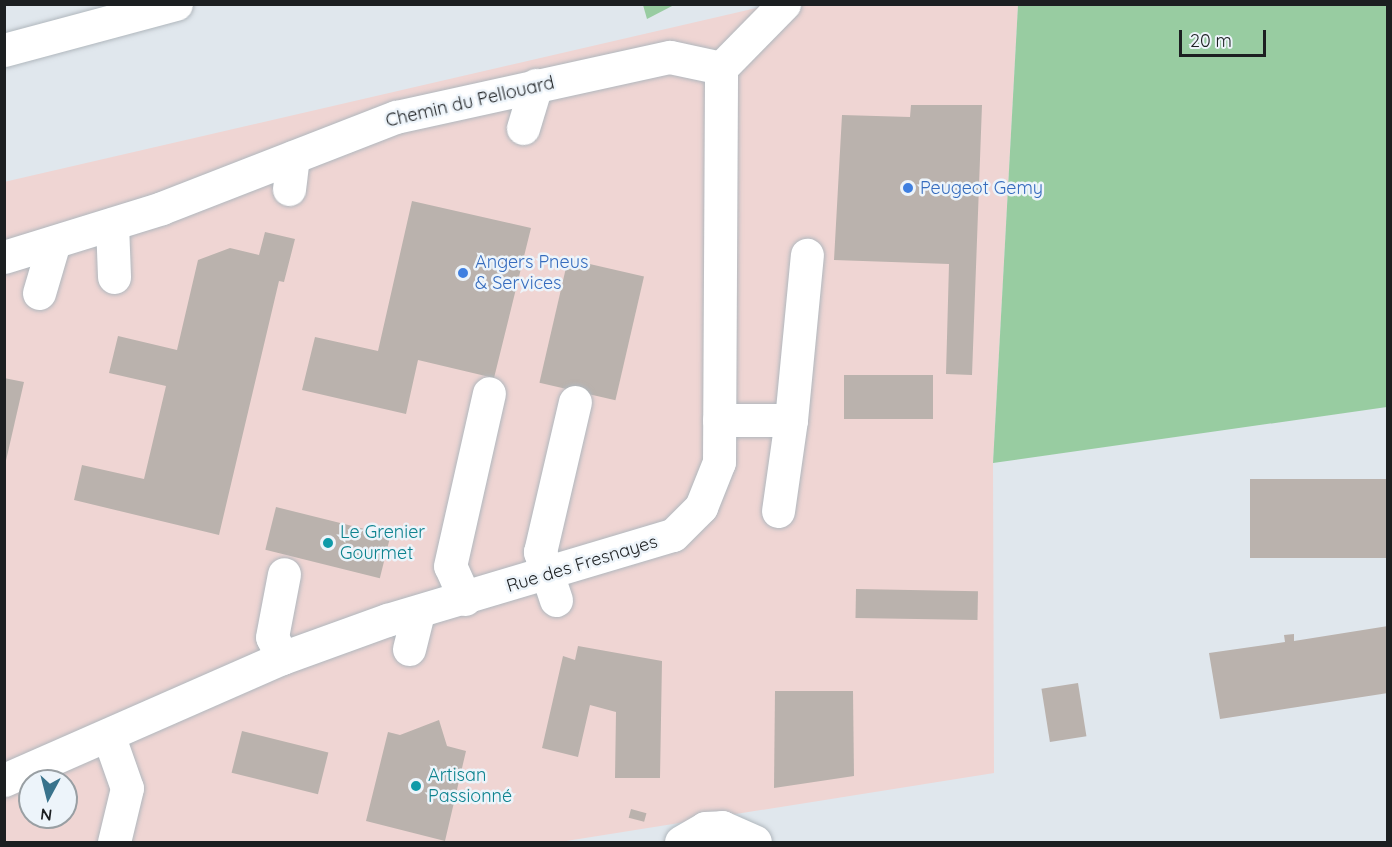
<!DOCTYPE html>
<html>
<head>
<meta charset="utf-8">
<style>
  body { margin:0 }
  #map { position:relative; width:1392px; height:847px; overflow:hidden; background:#e0e7ed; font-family:Quicksand,sans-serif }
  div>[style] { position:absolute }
  .industrial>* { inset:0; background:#efd5d3 }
  .green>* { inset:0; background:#98cca1 }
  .building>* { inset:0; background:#bab2ad; transform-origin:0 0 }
  .roads { filter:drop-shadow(0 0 2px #b0b7bd) drop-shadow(0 0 2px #b0b7bd) }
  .minor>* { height:33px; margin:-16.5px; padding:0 16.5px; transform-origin:16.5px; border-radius:16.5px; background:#fff }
  .major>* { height:33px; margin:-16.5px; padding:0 16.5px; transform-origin:16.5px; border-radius:16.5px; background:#fff }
  .dots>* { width:16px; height:16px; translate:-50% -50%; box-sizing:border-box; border:3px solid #edf4fa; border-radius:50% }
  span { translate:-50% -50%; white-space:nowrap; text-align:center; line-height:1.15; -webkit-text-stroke:5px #edf4fa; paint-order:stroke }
  .street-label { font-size:18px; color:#1c1f21 }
  .shop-label { font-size:18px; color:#366cbe }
  .left { translate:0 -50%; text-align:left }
  .culture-label { font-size:18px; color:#0d838f }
  .frame { position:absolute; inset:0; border:6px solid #1c1f21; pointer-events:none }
  .north { position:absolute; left:18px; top:769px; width:60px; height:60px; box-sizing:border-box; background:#edf4fa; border:2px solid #999fa3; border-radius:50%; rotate:187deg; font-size:16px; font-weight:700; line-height:24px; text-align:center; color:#1c1f21 }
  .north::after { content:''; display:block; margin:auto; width:21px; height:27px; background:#39738c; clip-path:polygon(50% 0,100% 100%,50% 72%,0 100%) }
  .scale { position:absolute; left:1179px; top:30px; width:87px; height:27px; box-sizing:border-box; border:3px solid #1c1f21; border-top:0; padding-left:8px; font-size:18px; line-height:21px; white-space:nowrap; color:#1c1f21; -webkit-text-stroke:4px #edf4fa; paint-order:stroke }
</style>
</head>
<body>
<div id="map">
  <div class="industrial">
    <div style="clip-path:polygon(evenodd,769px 5px,1018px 5px,993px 463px,994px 773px,560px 842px,5px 842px,4px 182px,769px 5px,30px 781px,66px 781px,66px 817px,30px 817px,30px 781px)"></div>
  </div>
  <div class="green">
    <div style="clip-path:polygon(643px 5px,643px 4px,674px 5px,647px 19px)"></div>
    <div style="clip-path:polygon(1018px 5px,1387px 5px,1387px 407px,993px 463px)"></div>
  </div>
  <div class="building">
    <div style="clip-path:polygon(911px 105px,982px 105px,972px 375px,946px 374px,949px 264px,834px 260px,842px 115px,910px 117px)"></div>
    <div style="clip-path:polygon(412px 201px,531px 228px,494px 378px,418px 360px,406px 414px,302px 390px,315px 337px,378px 351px)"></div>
    <div style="clip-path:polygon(265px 232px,295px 239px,284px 282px,279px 281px,219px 535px,74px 500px,82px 465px,144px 479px,166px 386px,109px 373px,118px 336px,177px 350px,198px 260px,230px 248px,259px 255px)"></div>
    <div style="left:568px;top:259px;width:78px;height:127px;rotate:13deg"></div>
    <div style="left:844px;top:375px;width:89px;height:44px"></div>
    <div style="clip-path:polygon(4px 378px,24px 382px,5px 465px,4px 465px)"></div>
    <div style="left:1388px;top:479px;width:79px;height:138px;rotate:90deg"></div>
    <div style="left:276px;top:507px;width:118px;height:44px;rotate:14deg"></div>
    <div style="left:856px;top:589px;width:122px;height:29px;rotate:1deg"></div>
    <div style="clip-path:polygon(1388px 626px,1388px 693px,1220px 719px,1209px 653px,1285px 642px,1284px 635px,1294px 634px,1294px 641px)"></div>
    <div style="clip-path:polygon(578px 646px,662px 661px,660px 778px,615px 778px,616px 712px,590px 705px,578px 757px,542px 748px,563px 656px,575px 660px)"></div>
    <div style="left:1078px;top:683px;width:54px;height:37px;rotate:81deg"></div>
    <div style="clip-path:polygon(775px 691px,853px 691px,854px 776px,774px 788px)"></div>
    <div style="clip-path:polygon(439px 720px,447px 746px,466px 751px,445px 841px,366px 821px,388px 732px,400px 735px)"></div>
    <div style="left:242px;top:731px;width:89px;height:43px;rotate:14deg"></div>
    <div style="left:631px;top:809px;width:16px;height:9px;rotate:15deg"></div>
  </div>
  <div class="roads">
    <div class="minor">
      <div style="left:721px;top:68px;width:90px;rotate:-45.5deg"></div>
      <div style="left:523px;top:128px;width:45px;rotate:-73.2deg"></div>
      <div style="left:289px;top:189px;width:32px;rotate:-83deg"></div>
      <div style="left:112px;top:224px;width:53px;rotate:87.8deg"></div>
      <div style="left:4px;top:257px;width:165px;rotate:-17.2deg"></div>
      <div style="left:162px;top:208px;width:251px;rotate:-21.3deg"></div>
      <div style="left:396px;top:117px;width:280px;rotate:-12.4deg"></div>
      <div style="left:670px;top:57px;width:52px;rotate:12.2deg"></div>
      <div style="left:39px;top:293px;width:53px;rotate:-73.6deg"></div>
      <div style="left:719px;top:420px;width:72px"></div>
      <div style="left:791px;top:420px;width:166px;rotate:-84.5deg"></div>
      <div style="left:778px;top:511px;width:92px;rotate:-81.9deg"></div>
      <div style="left:465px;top:599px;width:36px;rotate:-114deg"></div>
      <div style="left:450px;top:566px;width:177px;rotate:-77.3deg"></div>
      <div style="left:556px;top:600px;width:51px;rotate:-108.4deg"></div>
      <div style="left:540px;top:552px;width:154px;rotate:-76.9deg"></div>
      <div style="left:409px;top:649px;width:38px;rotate:-76deg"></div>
      <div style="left:282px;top:658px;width:23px;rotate:-115deg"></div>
      <div style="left:272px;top:637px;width:64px;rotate:-79.2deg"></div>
      <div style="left:109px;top:737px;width:54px;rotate:70.6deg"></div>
      <div style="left:127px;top:788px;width:56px;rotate:103.5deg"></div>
      <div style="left:4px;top:780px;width:304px;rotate:-23.7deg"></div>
      <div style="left:282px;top:658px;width:112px;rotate:-19.9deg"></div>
      <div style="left:387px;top:620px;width:298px;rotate:-16.6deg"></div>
      <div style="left:673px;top:535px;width:40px;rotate:-45deg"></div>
      <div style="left:701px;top:507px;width:48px;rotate:-68.2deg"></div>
      <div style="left:719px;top:462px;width:394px;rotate:-89.7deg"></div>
      <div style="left:681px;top:842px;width:28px;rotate:-30deg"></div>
      <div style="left:705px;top:828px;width:17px;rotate:-3deg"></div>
      <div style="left:722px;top:827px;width:36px;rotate:24deg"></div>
    </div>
    <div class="major">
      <div style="left:4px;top:50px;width:178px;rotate:-15deg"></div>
    </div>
  </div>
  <div class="dots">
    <div style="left:908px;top:188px;background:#3f7fe0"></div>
    <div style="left:463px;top:273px;background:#3f7fe0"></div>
    <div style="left:328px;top:543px;background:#0f9aa8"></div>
    <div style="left:416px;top:786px;background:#0f9aa8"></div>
  </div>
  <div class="street-label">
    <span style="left:470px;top:102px;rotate:-13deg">Chemin du Pellouard</span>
    <span style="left:582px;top:564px;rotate:-17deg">Rue des Fresnayes</span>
  </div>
  <div class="shop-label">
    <span class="left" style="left:920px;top:188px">Peugeot Gemy</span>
    <span class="left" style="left:475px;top:273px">Angers Pneus<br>&amp; Services</span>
  </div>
  <div class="culture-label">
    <span class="left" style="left:340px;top:543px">Le Grenier<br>Gourmet</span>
    <span class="left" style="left:428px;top:786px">Artisan<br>Passionné</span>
  </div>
  <div class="frame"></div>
  <div class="north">N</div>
  <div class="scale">20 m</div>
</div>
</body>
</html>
